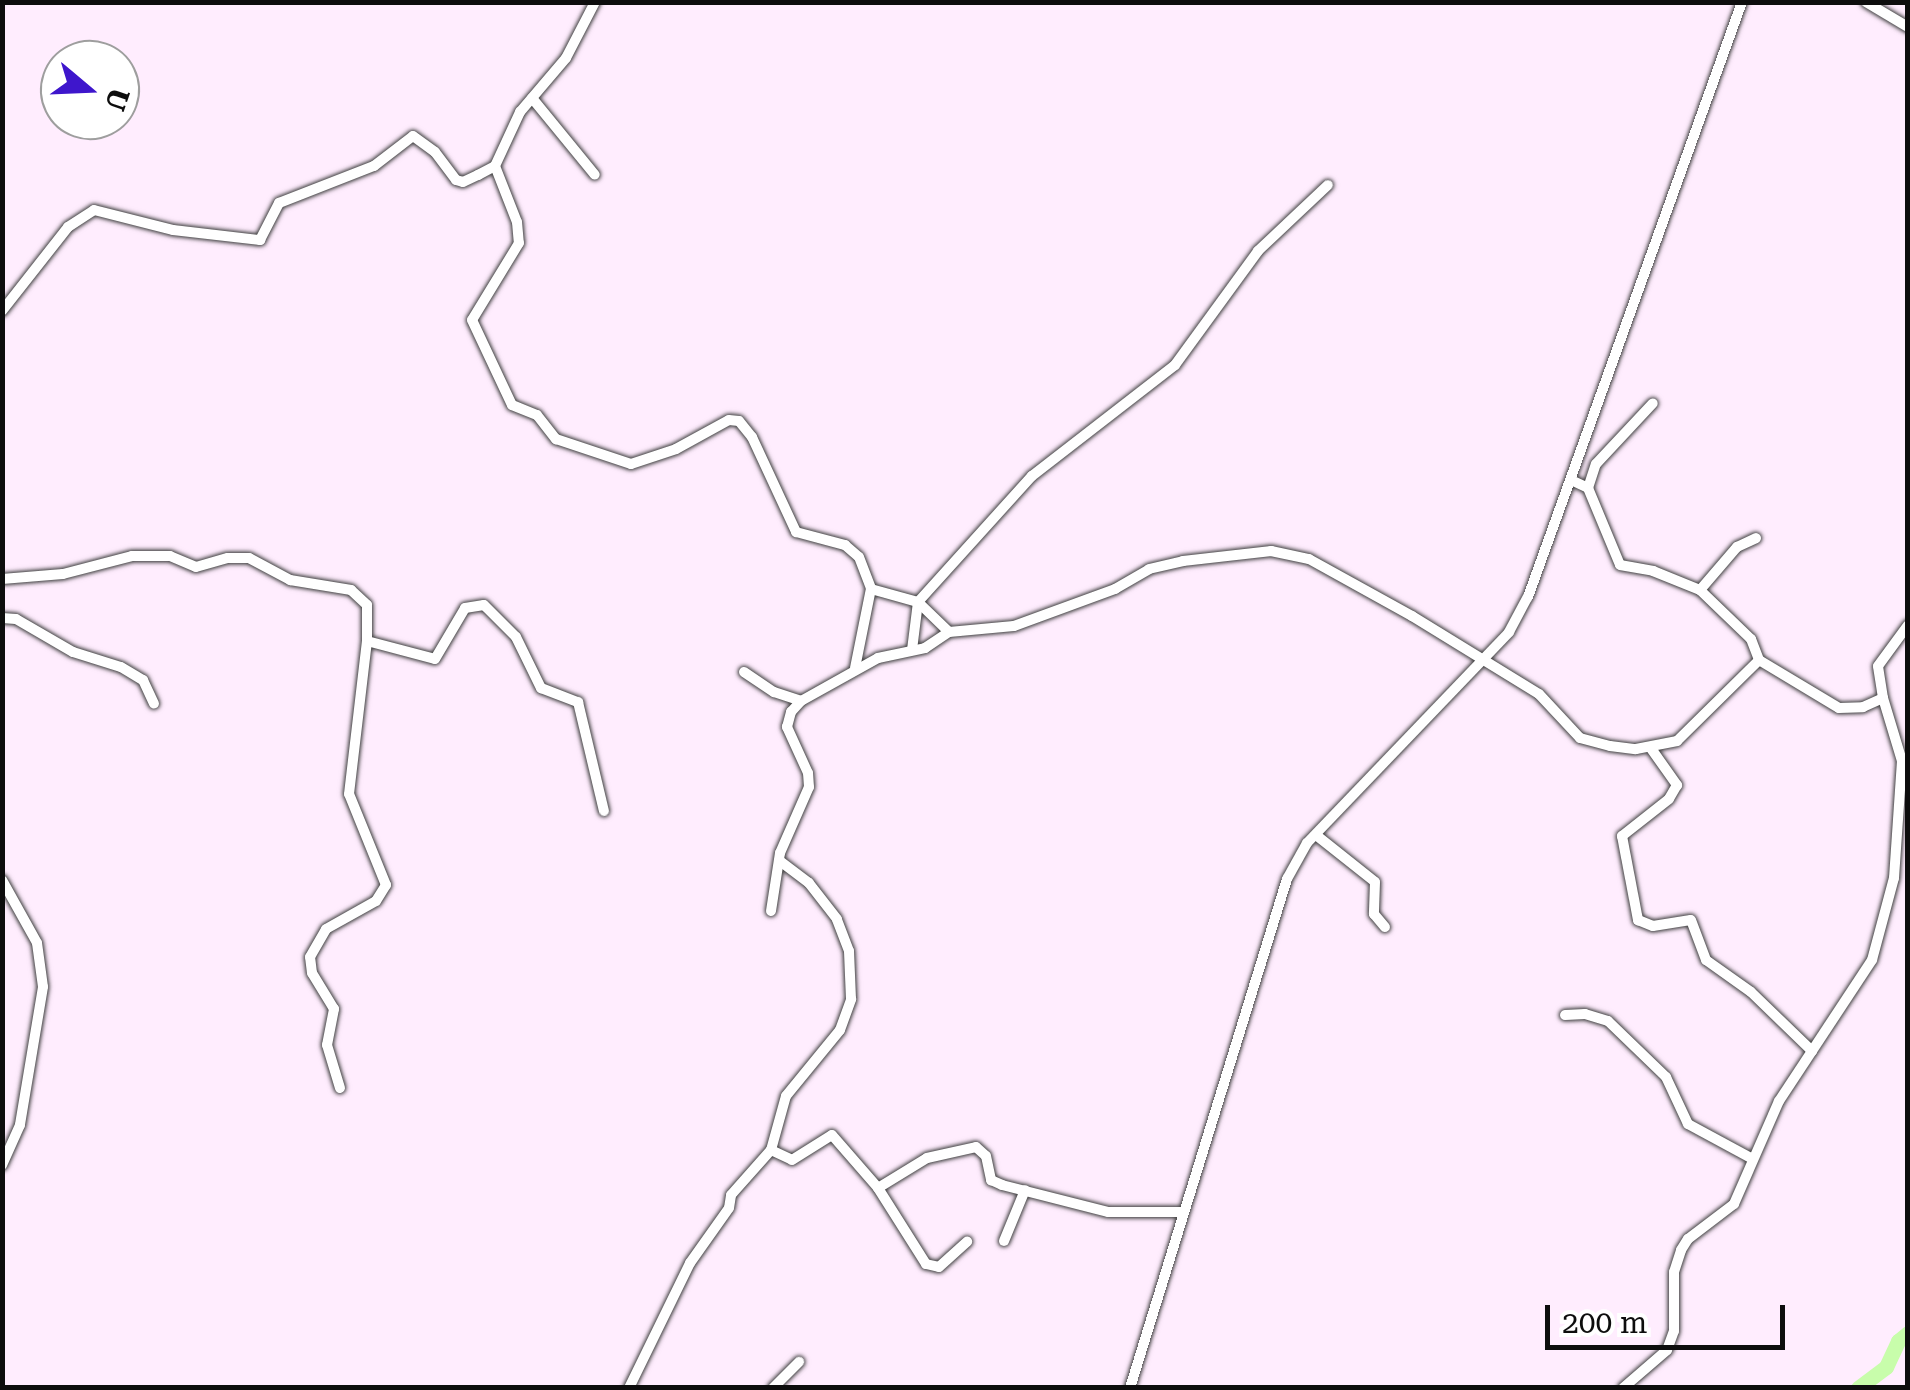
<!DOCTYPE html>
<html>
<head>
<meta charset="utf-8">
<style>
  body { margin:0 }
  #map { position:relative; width:1910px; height:1390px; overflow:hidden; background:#ffedfe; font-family:"Roboto Serif",serif }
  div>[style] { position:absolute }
  .river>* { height:15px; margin:-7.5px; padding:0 7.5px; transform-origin:7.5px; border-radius:7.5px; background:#c8fdab }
  .roads { filter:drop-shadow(0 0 2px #404040) drop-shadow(0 0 2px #404040) }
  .minor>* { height:10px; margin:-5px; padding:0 5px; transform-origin:5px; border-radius:5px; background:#fff }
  span { translate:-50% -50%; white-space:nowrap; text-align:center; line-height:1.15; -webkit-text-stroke:10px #fff; paint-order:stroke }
  .frame { position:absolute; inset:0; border:5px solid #0d0d0d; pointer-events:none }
  .north { position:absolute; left:40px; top:40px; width:100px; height:100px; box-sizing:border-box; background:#fff; border:2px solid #9e9e9e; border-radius:50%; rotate:109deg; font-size:28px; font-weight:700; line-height:40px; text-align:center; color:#0d0d0d }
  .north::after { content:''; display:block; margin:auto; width:35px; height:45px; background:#3e16cc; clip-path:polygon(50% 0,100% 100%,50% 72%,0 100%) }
  .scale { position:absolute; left:1545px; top:1305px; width:240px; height:45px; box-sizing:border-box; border:5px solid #0d0d0d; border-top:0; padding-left:12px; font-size:30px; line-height:35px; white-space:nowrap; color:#0d0d0d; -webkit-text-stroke:8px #fff; paint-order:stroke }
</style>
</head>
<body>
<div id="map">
  <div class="river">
    <div style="left:1858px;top:1388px;width:35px;rotate:-37deg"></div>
    <div style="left:1886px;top:1367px;width:29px;rotate:-65deg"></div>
    <div style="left:1898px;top:1341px;width:13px;rotate:-39deg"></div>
  </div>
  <div class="roads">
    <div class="minor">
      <div style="left:1866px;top:2px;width:49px;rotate:30.8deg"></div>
      <div style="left:532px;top:98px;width:99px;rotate:50.7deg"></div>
      <div style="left:495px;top:166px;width:60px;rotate:68.6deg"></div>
      <div style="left:517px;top:222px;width:21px;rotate:85deg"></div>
      <div style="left:519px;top:243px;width:90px;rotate:121.4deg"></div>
      <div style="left:472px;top:320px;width:94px;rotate:64.8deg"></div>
      <div style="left:512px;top:405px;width:27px;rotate:22deg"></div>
      <div style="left:537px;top:415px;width:31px;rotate:52deg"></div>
      <div style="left:556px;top:439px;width:79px;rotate:18.4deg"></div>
      <div style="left:631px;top:464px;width:47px;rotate:-18.4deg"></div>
      <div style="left:676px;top:449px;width:60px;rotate:-28.7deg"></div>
      <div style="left:729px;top:420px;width:10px;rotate:6deg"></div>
      <div style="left:739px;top:421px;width:21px;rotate:51deg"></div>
      <div style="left:752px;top:437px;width:105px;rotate:65.1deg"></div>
      <div style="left:796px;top:532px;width:51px;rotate:14.9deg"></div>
      <div style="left:845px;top:545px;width:18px;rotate:41deg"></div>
      <div style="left:859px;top:557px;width:34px;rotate:69deg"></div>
      <div style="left:871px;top:589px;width:49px;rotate:15.5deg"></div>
      <div style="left:918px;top:602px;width:43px;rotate:44.1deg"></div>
      <div style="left:2px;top:311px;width:107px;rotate:-51.8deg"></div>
      <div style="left:68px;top:227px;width:31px;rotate:-33deg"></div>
      <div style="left:94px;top:210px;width:81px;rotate:14.2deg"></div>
      <div style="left:173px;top:230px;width:88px;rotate:6.6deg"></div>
      <div style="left:260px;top:240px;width:42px;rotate:-62.8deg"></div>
      <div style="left:279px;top:203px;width:102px;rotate:-21.3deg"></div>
      <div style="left:374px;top:166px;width:49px;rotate:-37.6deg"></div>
      <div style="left:413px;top:136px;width:27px;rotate:36deg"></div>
      <div style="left:435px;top:152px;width:35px;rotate:53deg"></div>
      <div style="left:456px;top:180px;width:7px;rotate:16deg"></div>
      <div style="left:463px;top:182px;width:17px;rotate:-25deg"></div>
      <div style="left:478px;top:175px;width:19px;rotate:-28deg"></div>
      <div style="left:495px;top:166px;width:60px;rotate:-65.2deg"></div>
      <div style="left:520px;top:112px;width:71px;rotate:-49.6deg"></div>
      <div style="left:566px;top:58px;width:63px;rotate:-62.6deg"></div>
      <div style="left:1571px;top:480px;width:19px;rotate:25deg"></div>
      <div style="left:1588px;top:488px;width:83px;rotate:67.4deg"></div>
      <div style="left:1620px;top:565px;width:34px;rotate:10deg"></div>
      <div style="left:1653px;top:571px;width:51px;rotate:22deg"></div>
      <div style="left:1700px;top:590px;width:71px;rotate:43.9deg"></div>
      <div style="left:1751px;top:639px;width:22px;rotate:69deg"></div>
      <div style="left:1588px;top:488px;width:25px;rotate:-72deg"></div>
      <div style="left:1596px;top:464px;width:83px;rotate:-46.9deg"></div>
      <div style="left:2px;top:579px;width:61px;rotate:-4.7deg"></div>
      <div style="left:63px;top:574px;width:71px;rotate:-14.6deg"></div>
      <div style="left:132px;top:556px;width:38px"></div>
      <div style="left:170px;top:556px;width:28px;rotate:23deg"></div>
      <div style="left:196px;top:567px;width:33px;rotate:-16deg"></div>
      <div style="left:228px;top:558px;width:21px"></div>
      <div style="left:249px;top:558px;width:47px;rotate:28.2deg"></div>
      <div style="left:290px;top:580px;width:62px;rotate:9.3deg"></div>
      <div style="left:351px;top:590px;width:22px;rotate:43deg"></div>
      <div style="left:367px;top:605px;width:36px;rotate:90deg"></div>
      <div style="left:367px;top:641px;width:70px;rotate:14.8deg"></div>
      <div style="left:435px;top:659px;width:59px;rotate:-59.5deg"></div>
      <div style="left:465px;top:608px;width:19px;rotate:-9deg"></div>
      <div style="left:484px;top:605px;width:45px;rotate:45deg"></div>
      <div style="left:516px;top:637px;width:57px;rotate:63.9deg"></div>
      <div style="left:541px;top:688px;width:40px;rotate:21deg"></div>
      <div style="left:578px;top:702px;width:112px;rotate:76.6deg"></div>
      <div style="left:1700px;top:590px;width:57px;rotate:-49.3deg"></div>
      <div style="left:1737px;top:547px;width:21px;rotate:-25deg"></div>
      <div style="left:2px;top:618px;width:14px;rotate:4deg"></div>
      <div style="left:16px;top:619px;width:66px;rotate:30.1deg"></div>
      <div style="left:73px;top:652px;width:50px;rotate:17.4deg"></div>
      <div style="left:121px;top:667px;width:26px;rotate:31deg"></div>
      <div style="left:143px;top:680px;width:26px;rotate:65deg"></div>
      <div style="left:912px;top:650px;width:48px;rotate:-82.9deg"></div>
      <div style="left:918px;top:602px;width:170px;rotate:-47.9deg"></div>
      <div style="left:1032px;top:476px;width:181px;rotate:-37.8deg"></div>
      <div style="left:1175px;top:365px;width:141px;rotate:-53.9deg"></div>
      <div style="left:1258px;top:251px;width:96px;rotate:-43.3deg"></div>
      <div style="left:855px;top:668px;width:81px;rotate:-78.6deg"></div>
      <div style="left:744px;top:672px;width:36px;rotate:34deg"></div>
      <div style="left:774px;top:692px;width:28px;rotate:18deg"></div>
      <div style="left:1650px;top:747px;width:47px;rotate:54.6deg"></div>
      <div style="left:1677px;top:785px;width:16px;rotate:120deg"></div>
      <div style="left:1669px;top:799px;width:60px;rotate:141.8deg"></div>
      <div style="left:1622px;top:836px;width:86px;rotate:79.2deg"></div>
      <div style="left:1638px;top:920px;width:16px;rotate:22deg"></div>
      <div style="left:1653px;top:926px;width:38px;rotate:-9deg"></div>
      <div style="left:1691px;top:920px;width:43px;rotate:69.4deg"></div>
      <div style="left:1706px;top:960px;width:55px;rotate:35.4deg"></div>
      <div style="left:1751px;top:992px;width:85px;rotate:44deg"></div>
      <div style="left:1316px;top:835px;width:75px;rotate:38.5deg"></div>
      <div style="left:1375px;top:882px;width:32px;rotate:92deg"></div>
      <div style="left:1374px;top:914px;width:17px;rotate:50deg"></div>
      <div style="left:2px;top:880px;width:72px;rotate:60.9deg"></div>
      <div style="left:37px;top:943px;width:44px;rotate:82.2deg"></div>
      <div style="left:43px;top:987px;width:140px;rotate:99.5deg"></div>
      <div style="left:20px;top:1125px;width:44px;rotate:114.2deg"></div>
      <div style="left:771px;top:911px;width:59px;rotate:-81.2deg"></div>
      <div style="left:780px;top:853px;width:72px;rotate:-66.3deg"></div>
      <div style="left:809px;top:787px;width:14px;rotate:-94deg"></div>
      <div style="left:808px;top:773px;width:51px;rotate:-114.5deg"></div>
      <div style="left:787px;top:727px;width:16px;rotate:-75deg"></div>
      <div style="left:791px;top:712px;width:15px;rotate:-48deg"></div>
      <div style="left:801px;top:701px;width:88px;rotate:-29.2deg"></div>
      <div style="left:878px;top:658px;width:48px;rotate:-12deg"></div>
      <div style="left:925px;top:648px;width:29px;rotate:-34deg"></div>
      <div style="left:949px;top:632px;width:65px;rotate:-5.3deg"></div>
      <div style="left:1014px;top:626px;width:108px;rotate:-20.1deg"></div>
      <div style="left:1115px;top:589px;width:39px;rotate:-30deg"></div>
      <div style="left:1149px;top:569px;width:35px;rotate:-13deg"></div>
      <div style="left:1183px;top:561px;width:89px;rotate:-6.5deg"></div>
      <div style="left:1271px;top:551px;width:39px;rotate:12deg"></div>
      <div style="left:1309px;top:559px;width:118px;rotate:29deg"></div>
      <div style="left:1412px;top:616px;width:149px;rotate:31.6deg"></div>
      <div style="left:1539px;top:694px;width:60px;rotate:47deg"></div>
      <div style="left:1580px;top:738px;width:31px;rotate:15deg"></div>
      <div style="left:1610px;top:746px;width:26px;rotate:7deg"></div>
      <div style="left:1636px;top:749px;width:42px;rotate:-11deg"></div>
      <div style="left:1677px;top:741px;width:115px;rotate:-44.6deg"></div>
      <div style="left:1759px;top:660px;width:93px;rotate:31deg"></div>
      <div style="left:1839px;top:708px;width:24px;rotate:-2deg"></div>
      <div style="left:1863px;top:707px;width:22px;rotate:-24deg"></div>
      <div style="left:1565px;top:1015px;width:20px;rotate:-3deg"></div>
      <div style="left:1585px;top:1014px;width:24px;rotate:17deg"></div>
      <div style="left:1608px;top:1021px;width:81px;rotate:44deg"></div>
      <div style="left:1666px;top:1077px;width:52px;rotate:64.9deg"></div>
      <div style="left:1688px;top:1124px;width:72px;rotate:28.4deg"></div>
      <div style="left:340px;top:1088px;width:45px;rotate:-106.8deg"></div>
      <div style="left:327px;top:1045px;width:37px;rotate:-79deg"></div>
      <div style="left:334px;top:1009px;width:42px;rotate:-121.4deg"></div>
      <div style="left:312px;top:973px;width:16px;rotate:-97deg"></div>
      <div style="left:310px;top:957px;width:32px;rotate:-60deg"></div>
      <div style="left:326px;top:929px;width:57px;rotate:-29.2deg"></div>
      <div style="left:376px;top:901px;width:19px;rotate:-58deg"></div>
      <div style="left:386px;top:885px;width:98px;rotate:-112.1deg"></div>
      <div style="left:349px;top:794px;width:154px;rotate:-83.3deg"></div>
      <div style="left:771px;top:1150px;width:56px;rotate:-74.5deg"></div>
      <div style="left:786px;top:1096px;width:85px;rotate:-50.7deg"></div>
      <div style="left:840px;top:1030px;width:33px;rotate:-70deg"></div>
      <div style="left:851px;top:999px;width:48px;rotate:-92.4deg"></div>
      <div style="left:849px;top:951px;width:34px;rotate:-111deg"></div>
      <div style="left:837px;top:919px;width:46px;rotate:-127.9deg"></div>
      <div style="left:809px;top:883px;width:36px;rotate:-143deg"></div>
      <div style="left:878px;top:1188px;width:90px;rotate:57.7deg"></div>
      <div style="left:926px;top:1264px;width:13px;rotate:13deg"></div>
      <div style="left:939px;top:1267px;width:38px;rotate:-42deg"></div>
      <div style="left:1004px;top:1241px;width:55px;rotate:-67.6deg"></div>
      <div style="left:629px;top:1388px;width:139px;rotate:-64deg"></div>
      <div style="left:690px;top:1263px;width:67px;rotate:-54.7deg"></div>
      <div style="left:729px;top:1208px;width:13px;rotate:-81deg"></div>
      <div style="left:731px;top:1195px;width:60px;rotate:-48.4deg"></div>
      <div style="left:771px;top:1150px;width:23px;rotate:25deg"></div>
      <div style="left:792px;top:1160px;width:47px;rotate:-32deg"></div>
      <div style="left:832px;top:1135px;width:70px;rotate:49deg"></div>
      <div style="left:878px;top:1188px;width:57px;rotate:-31.5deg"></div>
      <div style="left:927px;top:1158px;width:50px;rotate:-12.7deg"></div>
      <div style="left:976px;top:1147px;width:13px;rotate:42deg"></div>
      <div style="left:986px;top:1156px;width:25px;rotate:78deg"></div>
      <div style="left:991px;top:1180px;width:12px;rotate:24deg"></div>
      <div style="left:1002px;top:1185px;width:109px;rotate:14.3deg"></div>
      <div style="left:1108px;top:1212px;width:74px"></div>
      <div style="left:773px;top:1388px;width:37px;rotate:-45deg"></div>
      <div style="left:1130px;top:1388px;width:533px;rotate:-72.86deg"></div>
      <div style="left:1287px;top:879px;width:41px;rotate:-60.9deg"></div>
      <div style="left:1307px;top:843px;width:292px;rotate:-46.2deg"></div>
      <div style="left:1509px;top:632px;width:40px;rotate:-62deg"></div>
      <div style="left:1528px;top:597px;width:632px;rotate:-70.22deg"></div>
      <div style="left:1623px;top:1388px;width:58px;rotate:-40.8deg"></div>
      <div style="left:1667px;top:1350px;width:20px;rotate:-70deg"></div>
      <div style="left:1674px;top:1331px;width:59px;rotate:-90deg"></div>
      <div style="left:1674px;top:1272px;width:23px;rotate:-72deg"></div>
      <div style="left:1681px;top:1250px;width:13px;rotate:-58deg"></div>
      <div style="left:1688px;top:1239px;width:58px;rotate:-37.3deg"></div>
      <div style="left:1734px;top:1204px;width:112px;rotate:-66.4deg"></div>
      <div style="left:1779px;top:1101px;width:169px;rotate:-56.6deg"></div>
      <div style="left:1872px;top:960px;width:85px;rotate:-75deg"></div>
      <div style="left:1894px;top:878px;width:117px;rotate:-86.1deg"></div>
      <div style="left:1902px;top:761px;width:66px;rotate:-106.8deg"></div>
      <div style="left:1883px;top:698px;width:32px;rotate:-99deg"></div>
      <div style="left:1878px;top:666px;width:51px;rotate:-53.8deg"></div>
    </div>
  </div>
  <div class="frame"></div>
  <div class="north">U</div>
  <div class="scale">200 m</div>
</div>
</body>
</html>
